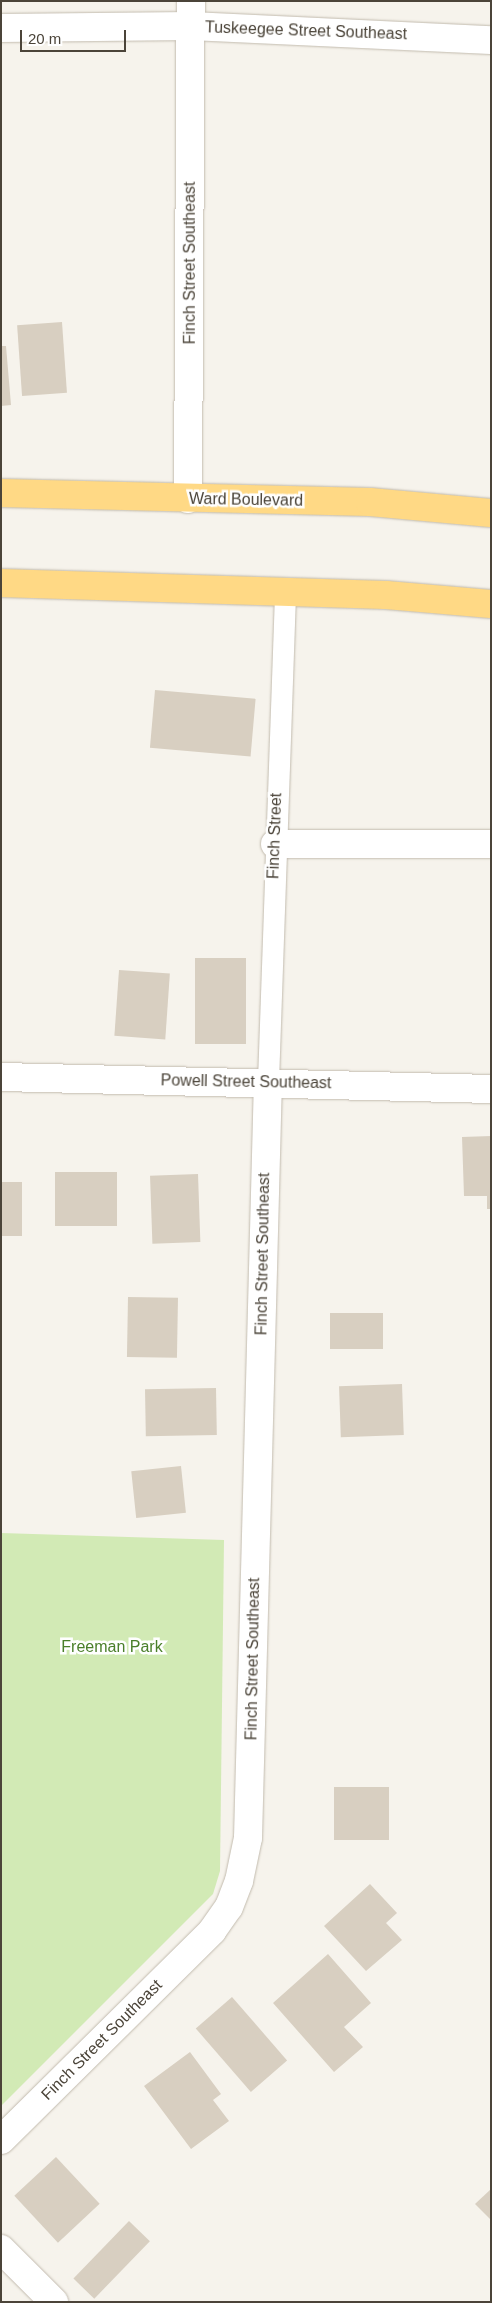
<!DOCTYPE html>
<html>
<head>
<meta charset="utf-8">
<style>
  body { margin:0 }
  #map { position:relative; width:492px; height:2303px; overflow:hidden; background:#f6f3ec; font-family:Helvetica,sans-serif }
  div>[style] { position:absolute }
  .green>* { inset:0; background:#d2eab5 }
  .building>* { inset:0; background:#d8cfc1; transform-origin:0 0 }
  .roads { filter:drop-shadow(0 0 1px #c2bbae) drop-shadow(0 0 1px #c2bbae) }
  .service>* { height:21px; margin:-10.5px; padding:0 10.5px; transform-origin:10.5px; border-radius:10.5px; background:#fff }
  .minor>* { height:28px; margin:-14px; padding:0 14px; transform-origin:14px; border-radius:14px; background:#fff }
  .trunk>* { height:28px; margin:-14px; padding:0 14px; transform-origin:14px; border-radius:14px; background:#ffd985 }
  span { translate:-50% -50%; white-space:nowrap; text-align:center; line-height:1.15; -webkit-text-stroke:5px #fff; paint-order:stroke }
  .street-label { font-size:16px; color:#4b4439 }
  .park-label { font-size:16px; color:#4a7f2a }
  .frame { position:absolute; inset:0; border:2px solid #4b4439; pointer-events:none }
  .scale { position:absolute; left:20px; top:30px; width:106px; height:22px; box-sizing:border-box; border:2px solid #4b4439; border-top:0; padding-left:6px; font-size:15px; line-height:18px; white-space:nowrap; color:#4b4439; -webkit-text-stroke:4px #fff; paint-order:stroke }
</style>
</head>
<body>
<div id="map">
  <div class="green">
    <div style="clip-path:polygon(1px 1533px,224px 1540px,220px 1871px,213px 1894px,1px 2106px)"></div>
  </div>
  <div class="building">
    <div style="left:62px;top:322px;width:71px;height:45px;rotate:86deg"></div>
    <div style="clip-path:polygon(1px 346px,6px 346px,11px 405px,1px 406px)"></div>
    <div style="left:155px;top:690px;width:101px;height:58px;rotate:5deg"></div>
    <div style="left:195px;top:958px;width:51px;height:86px"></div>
    <div style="left:119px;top:970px;width:51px;height:66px;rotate:4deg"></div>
    <div style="clip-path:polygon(491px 1136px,491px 1209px,487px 1209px,487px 1196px,464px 1196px,462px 1137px)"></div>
    <div style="left:117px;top:1172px;width:54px;height:62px;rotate:90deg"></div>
    <div style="left:198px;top:1174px;width:68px;height:48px;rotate:88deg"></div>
    <div style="left:1px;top:1182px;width:21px;height:54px"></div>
    <div style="left:128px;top:1297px;width:50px;height:60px;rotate:1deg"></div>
    <div style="left:330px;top:1313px;width:53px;height:36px"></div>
    <div style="left:402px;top:1384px;width:51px;height:63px;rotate:88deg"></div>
    <div style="left:216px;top:1388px;width:47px;height:71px;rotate:89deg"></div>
    <div style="left:181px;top:1466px;width:47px;height:50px;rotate:84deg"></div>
    <div style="left:334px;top:1787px;width:55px;height:53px"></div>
    <div style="clip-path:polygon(370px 1884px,397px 1913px,386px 1923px,402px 1940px,366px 1971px,324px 1926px)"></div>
    <div style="clip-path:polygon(328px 1954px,371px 2003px,344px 2027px,363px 2047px,334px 2072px,273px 2003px)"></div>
    <div style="left:232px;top:1997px;width:84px;height:48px;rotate:49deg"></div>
    <div style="clip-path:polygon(190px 2052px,221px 2094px,213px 2100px,229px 2121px,191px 2149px,144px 2086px)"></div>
    <div style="left:56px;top:2157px;width:64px;height:57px;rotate:47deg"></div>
    <div style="clip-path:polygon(491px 2189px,491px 2220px,475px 2204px)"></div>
    <div style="left:129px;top:2221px;width:29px;height:80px;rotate:44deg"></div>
  </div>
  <div class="roads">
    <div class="service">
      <div style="left:268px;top:1081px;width:490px;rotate:-88deg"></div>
    </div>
    <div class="minor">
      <div style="left:1px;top:28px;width:190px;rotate:-0.6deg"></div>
      <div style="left:191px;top:26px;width:300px;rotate:2.7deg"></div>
      <div style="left:188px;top:499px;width:498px;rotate:-89.7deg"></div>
      <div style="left:275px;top:844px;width:216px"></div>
      <div style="left:1px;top:1077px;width:490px;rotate:1.4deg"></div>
      <div style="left:1px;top:2140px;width:297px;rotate:-44.7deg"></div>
      <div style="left:212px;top:1931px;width:29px;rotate:-55deg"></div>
      <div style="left:229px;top:1907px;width:28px;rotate:-69deg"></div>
      <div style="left:239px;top:1881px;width:44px;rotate:-78.2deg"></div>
      <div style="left:248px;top:1838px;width:757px;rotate:-88.49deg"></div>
      <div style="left:1px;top:2249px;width:75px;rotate:45deg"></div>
    </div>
    <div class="trunk">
      <div style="left:1px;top:493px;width:369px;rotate:1.4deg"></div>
      <div style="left:370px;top:502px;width:121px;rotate:5.2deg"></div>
      <div style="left:1px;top:583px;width:385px;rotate:1.8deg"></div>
      <div style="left:386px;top:595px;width:105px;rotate:4.9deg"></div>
    </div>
  </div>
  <div class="street-label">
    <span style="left:306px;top:31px;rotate:2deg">Tuskeegee Street Southeast</span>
    <span style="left:190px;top:263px;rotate:-90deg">Finch Street Southeast</span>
    <span style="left:246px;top:500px;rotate:1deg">Ward Boulevard</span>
    <span style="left:275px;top:836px;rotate:-88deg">Finch Street</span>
    <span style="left:246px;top:1082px;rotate:1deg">Powell Street Southeast</span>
    <span style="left:263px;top:1254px;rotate:-89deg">Finch Street Southeast</span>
    <span style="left:253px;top:1659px;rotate:-89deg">Finch Street Southeast</span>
    <span style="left:102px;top:2040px;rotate:-45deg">Finch Street Southeast</span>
  </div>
  <div class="park-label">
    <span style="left:112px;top:1647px">Freeman Park</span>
  </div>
  <div class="frame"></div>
  <div class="scale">20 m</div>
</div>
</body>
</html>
